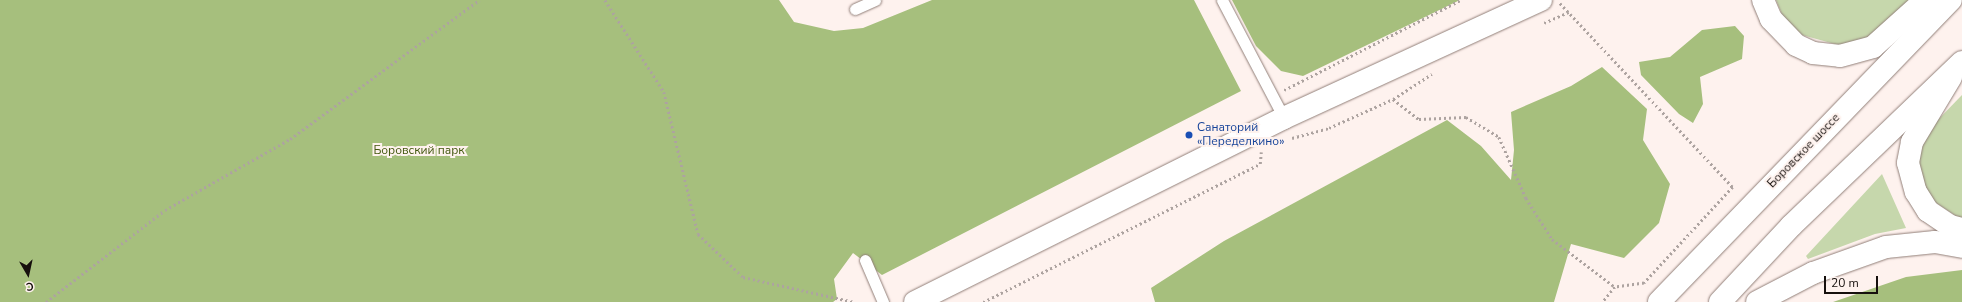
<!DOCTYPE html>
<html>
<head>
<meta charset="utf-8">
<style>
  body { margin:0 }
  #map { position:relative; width:1962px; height:302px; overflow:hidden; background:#fef2ee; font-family:"Nunito Sans",sans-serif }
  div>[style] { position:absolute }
  .green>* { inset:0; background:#c6d7ac }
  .forest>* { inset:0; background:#a6bf7d }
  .path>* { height:2.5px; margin-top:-1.25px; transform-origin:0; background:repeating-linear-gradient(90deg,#ada3a0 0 2px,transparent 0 5px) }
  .roads { filter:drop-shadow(0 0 1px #917f78) drop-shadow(0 0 1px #917f78) }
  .service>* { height:11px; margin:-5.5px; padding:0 5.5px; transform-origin:5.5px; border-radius:5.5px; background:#fff }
  .tertiary>* { height:22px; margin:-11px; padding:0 11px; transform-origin:11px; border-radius:11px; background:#fff }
  .primary>* { height:22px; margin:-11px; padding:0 11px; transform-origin:11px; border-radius:11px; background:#fff }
  .dots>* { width:11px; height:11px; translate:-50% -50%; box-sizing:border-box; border:2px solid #fef2ee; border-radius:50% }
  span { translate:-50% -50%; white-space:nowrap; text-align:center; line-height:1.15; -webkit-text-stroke:4px #fef2ee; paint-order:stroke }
  .transit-label { font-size:12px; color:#164399 }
  .left { translate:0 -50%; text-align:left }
  .park-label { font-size:12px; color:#42570e }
  .street-label { font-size:12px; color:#16100d }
  .north { position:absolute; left:8px; top:254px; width:40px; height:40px; -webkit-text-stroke:3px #fef2ee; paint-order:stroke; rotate:171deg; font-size:11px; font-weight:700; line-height:16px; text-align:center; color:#16100d }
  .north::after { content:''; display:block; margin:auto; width:14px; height:18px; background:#16100d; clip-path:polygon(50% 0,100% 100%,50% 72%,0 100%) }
  .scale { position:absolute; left:1824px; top:276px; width:54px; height:18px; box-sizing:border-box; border:2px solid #16100d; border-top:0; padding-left:5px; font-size:12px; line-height:14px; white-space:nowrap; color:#16100d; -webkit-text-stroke:3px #fef2ee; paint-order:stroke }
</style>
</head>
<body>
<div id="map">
  <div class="green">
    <div style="clip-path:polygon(1776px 0,1911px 0,1876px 34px,1842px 46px,1802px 35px,1783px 17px)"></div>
    <div style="clip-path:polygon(1962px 95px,1962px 220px,1924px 195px,1917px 150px,1930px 128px)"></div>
    <div style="clip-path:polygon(1882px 174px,1906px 228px,1875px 234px,1808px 259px,1806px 256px)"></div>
  </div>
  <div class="forest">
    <div style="clip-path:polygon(0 0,779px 0,794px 22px,834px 31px,863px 28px,932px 0,1194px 0,1241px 91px,882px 275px,853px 253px,834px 279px,837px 299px,833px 302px,0 302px)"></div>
    <div style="clip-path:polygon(1232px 0,1460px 0,1303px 76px,1281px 71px,1256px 46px)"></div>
    <div style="clip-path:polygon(1735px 26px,1744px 36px,1742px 59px,1700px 77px,1703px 104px,1693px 123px,1679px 114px,1641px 75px,1639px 62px,1670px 57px,1702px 30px)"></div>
    <div style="clip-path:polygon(1602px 67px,1647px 109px,1643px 140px,1670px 184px,1659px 223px,1624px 258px,1571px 244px,1554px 302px,1155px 302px,1151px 288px,1224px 241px,1447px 120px,1481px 146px,1511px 180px,1514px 150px,1511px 112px,1571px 86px)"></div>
    <div style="clip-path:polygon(1962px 270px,1962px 302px,1833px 302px,1906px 277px)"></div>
  </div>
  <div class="path">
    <div style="left:605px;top:0;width:109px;rotate:57.3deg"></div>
    <div style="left:664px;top:92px;width:146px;rotate:76.5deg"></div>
    <div style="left:698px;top:234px;width:62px;rotate:43.7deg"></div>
    <div style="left:743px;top:277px;width:114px;rotate:12.7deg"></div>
    <div style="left:1560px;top:3px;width:253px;rotate:46.8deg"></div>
    <div style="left:1733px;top:187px;width:131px;rotate:132.8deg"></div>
    <div style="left:1644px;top:283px;width:29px;rotate:172deg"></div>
    <div style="left:1615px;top:287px;width:19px;rotate:129deg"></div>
    <div style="left:1544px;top:23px;width:27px;rotate:-24deg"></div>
    <div style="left:1284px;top:90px;width:199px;rotate:-27deg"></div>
    <div style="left:1393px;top:99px;width:33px;rotate:38deg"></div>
    <div style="left:1419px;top:119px;width:47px;rotate:-2.4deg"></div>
    <div style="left:1466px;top:117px;width:39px;rotate:31deg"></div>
    <div style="left:1499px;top:137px;width:67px;rotate:66.1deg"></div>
    <div style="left:1526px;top:198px;width:49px;rotate:57.6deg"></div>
    <div style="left:1552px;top:239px;width:79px;rotate:37.3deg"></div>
    <div style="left:1292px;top:138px;width:38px;rotate:-15deg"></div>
    <div style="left:1329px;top:128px;width:70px;rotate:-24.4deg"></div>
    <div style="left:1393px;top:99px;width:46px;rotate:-32.7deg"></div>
    <div style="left:46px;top:302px;width:150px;rotate:-37.7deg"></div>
    <div style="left:165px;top:210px;width:144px;rotate:-29.6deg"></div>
    <div style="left:290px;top:139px;width:235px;rotate:-36.3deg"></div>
    <div style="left:983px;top:302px;width:309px;rotate:-26.5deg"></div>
    <div style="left:1260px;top:164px;width:12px;rotate:-85deg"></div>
  </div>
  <div class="roads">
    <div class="service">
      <div style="left:1222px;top:0;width:133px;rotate:62.3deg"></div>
      <div style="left:855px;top:9px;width:22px;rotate:-24deg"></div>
      <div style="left:865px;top:260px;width:46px;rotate:66.8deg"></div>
    </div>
    <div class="tertiary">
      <div style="left:1763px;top:0;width:21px;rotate:67deg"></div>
      <div style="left:1771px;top:19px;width:36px;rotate:46deg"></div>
      <div style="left:1796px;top:45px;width:19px;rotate:25deg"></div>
      <div style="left:1813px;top:53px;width:27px;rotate:6deg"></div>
      <div style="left:1840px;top:56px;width:34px;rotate:-15deg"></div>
      <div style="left:1873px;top:47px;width:70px;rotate:-42.1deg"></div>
      <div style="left:1951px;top:77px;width:76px;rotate:121deg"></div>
      <div style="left:1912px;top:142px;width:21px;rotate:101deg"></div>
      <div style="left:1908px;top:163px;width:30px;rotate:75deg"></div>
      <div style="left:1916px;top:192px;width:22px;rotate:58deg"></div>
      <div style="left:1928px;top:211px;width:27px;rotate:34deg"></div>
      <div style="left:1950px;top:226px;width:12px;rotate:14deg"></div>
      <div style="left:915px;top:302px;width:412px;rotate:-26.5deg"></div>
      <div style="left:1284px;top:118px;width:283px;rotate:-24.7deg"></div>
      <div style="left:1757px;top:302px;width:63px;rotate:-27.4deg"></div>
      <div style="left:1813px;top:273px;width:77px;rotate:-19.6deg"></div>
      <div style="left:1886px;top:247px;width:49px;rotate:-5.8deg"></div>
      <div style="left:1935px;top:242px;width:27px;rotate:10deg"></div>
    </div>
    <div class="primary">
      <div style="left:1659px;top:302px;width:420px;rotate:-46deg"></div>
      <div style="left:1720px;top:302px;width:104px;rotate:-46.9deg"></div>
      <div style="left:1791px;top:226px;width:237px;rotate:-43.8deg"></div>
    </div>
  </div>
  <div class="dots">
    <div style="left:1189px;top:135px;background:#1a4fb4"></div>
  </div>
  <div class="transit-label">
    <span class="left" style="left:1197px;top:135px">Санаторий<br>«Переделкино»</span>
  </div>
  <div class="park-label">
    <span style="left:419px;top:151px">Боровский парк</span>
  </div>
  <div class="street-label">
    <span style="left:1804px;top:151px;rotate:-46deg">Боровское шоссе</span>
  </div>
  <div class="north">С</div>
  <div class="scale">20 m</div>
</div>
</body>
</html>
